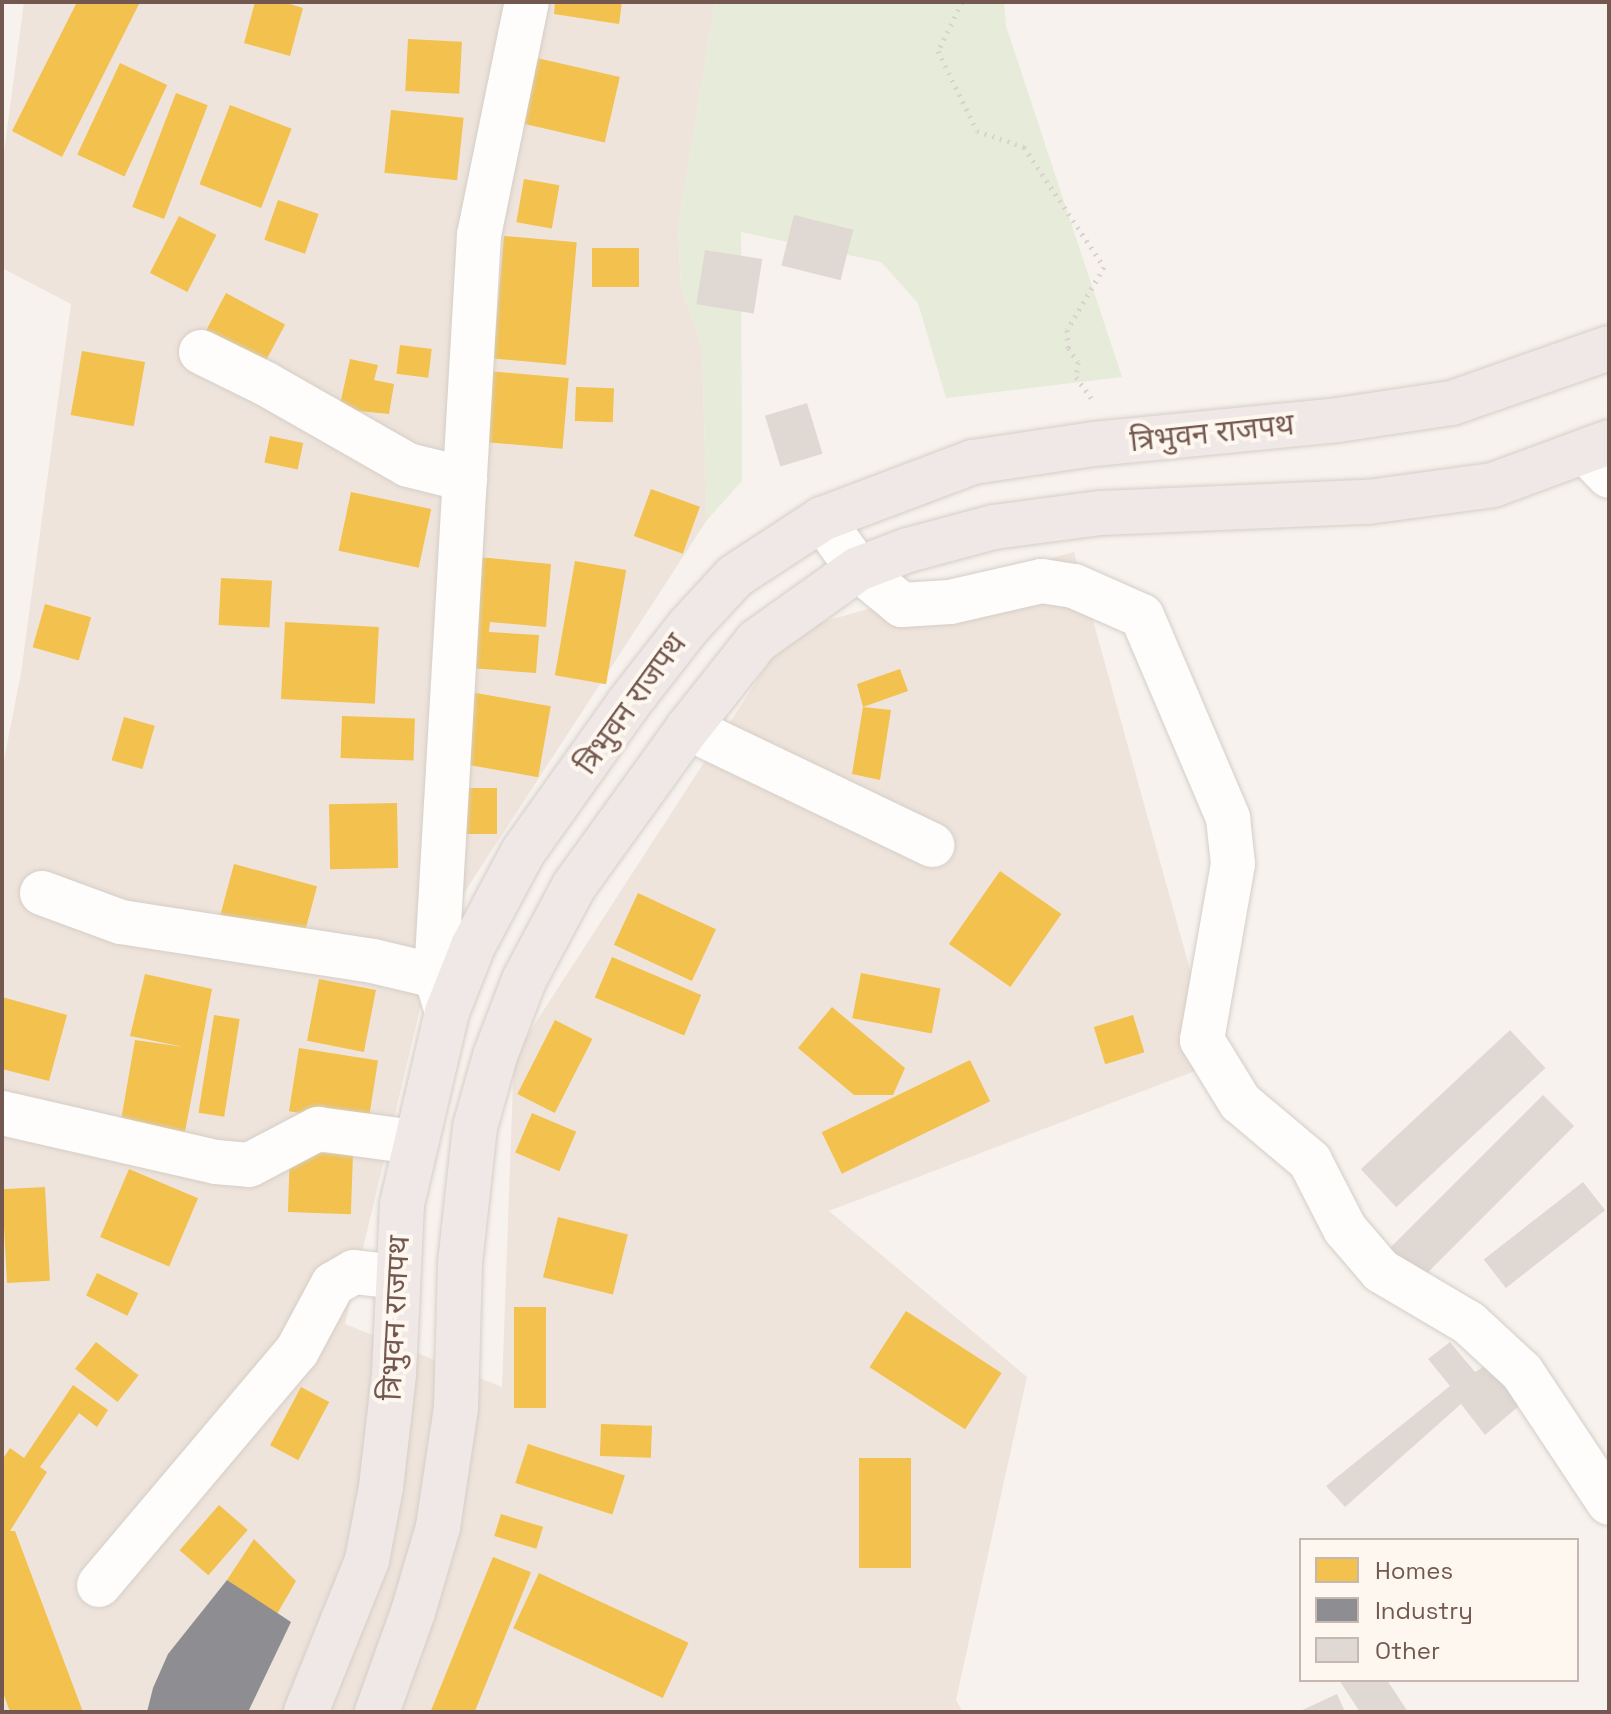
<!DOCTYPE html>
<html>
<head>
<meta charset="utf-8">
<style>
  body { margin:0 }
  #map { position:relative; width:1611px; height:1714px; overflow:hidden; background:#f7f2ed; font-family:"Space Grotesk","Noto Sans Devanagari",sans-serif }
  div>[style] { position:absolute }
  .residential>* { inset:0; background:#efe4db }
  .green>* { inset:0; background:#e6ecd9 }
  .homes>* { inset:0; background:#f2c14e; transform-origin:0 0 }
  .industry>* { inset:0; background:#8d8d92 }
  .building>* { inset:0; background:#e0d8d3; transform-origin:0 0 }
  .path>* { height:5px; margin-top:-2.5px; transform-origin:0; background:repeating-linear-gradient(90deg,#d9d2cf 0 2px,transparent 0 8px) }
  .roads { filter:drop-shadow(0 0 2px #d4cec8) drop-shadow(0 0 2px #d4cec8) }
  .street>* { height:44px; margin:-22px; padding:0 22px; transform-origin:22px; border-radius:22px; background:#fefdfc }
  .highway>* { height:44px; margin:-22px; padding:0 22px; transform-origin:22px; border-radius:22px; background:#f0e8e6 }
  span { translate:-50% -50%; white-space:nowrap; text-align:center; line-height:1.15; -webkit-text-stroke:8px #fdf7f0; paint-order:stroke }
  .street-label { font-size:30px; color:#73584f }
  .frame { position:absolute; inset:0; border:4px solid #73584f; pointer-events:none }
  .legend { position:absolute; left:1299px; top:1538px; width:280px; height:144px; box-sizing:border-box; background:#fdf7f0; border:2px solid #c6b7b0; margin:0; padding:10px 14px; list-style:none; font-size:24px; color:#73584f }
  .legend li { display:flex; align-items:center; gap:16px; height:40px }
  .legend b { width:40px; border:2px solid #c6b7b0 }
</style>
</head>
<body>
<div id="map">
  <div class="residential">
    <div style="clip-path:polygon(24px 2px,715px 2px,678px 227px,681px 288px,702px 346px,707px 520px,438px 933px,345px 1324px,502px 1387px,514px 1056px,789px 631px,1074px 552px,1216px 1063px,829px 1211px,1027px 1377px,956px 1700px,963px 1712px,2px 1712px,2px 770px,21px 673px,71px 304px,2px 268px,2px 167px)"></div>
  </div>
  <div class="green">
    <div style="clip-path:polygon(715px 2px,1004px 2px,1006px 26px,1122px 377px,946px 398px,918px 303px,881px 262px,741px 232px,742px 481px,707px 520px,702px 346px,681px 288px,678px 227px)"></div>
  </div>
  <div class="homes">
    <div style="clip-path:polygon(77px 2px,140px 2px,62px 157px,12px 131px)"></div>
    <div style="clip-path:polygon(255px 2px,283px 2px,303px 8px,290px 56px,244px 43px)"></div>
    <div style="clip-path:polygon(555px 2px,622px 2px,619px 24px,554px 14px)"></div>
    <div style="left:408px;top:39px;width:54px;height:52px;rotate:3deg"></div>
    <div style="left:537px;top:58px;width:85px;height:67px;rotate:13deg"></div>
    <div style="left:120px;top:63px;width:52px;height:101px;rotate:25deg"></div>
    <div style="left:176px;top:93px;width:34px;height:122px;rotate:21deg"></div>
    <div style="left:230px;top:105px;width:66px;height:85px;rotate:21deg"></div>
    <div style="left:391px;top:110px;width:73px;height:63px;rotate:6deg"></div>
    <div style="left:524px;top:179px;width:36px;height:44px;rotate:10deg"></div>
    <div style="left:278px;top:200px;width:43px;height:42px;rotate:19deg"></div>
    <div style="left:179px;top:216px;width:42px;height:64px;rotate:27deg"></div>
    <div style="left:504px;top:236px;width:73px;height:123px;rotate:5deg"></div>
    <div style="left:592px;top:248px;width:47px;height:39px"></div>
    <div style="left:226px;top:293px;width:67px;height:50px;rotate:28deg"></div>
    <div style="left:400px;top:345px;width:32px;height:29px;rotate:7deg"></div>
    <div style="left:82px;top:351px;width:64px;height:65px;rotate:10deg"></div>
    <div style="clip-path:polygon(350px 359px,378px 365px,374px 380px,394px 384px,389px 414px,339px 409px)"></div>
    <div style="left:488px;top:371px;width:81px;height:71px;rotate:5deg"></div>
    <div style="left:576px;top:387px;width:38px;height:34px;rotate:2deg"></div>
    <div style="left:270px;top:436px;width:34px;height:27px;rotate:12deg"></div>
    <div style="left:651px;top:489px;width:52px;height:50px;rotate:20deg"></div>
    <div style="left:351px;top:492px;width:82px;height:60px;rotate:12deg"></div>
    <div style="clip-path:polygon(478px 557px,551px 564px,546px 627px,490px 622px,489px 632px,539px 635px,536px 673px,470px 668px)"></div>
    <div style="left:575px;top:561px;width:52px;height:116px;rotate:10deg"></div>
    <div style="left:221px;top:578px;width:51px;height:47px;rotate:3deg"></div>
    <div style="left:45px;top:604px;width:48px;height:45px;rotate:16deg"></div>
    <div style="left:285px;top:622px;width:94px;height:77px;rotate:3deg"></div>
    <div style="clip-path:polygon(900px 669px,908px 691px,863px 707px,891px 710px,880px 780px,852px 774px,863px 707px,857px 684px)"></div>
    <div style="left:470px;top:692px;width:82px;height:72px;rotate:10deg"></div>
    <div style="left:342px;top:716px;width:73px;height:42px;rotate:2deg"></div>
    <div style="left:124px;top:717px;width:32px;height:45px;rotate:16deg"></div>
    <div style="left:459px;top:788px;width:38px;height:46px"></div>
    <div style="left:397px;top:803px;width:65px;height:68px;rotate:89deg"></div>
    <div style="left:234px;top:864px;width:86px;height:55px;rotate:15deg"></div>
    <div style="left:1000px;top:871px;width:75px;height:89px;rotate:35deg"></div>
    <div style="left:638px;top:893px;width:86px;height:57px;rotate:25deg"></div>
    <div style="left:612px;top:957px;width:97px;height:44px;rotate:23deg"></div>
    <div style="left:861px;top:973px;width:81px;height:46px;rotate:11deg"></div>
    <div style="clip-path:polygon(145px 974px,212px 989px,184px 1137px,120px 1126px,135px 1040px,184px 1047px,130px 1036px)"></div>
    <div style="left:319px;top:979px;width:58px;height:63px;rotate:11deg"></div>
    <div style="clip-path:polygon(2px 997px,67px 1015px,49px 1081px,2px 1069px)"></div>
    <div style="clip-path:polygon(832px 1007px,905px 1068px,893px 1095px,854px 1095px,798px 1048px)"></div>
    <div style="left:214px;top:1015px;width:26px;height:99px;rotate:9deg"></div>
    <div style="left:1133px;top:1015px;width:39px;height:41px;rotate:73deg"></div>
    <div style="left:555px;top:1020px;width:42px;height:83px;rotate:27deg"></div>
    <div style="left:299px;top:1048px;width:80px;height:64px;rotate:9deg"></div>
    <div style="left:970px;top:1060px;width:46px;height:165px;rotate:64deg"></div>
    <div style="left:532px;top:1113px;width:48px;height:43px;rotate:23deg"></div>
    <div style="left:290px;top:1152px;width:63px;height:60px;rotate:2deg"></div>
    <div style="left:129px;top:1169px;width:75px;height:74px;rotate:23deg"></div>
    <div style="left:45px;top:1187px;width:94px;height:43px;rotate:87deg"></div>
    <div style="left:558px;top:1217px;width:72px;height:62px;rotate:14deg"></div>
    <div style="left:97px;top:1273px;width:46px;height:25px;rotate:26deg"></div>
    <div style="left:514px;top:1307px;width:32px;height:101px"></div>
    <div style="left:906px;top:1311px;width:114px;height:67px;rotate:33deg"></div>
    <div style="left:96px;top:1342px;width:54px;height:34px;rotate:38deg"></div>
    <div style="clip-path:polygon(73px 1385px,108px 1410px,97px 1427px,79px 1413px,40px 1467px,47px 1472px,10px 1531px,15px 1531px,83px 1712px,10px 1712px,2px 1690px,2px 1460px,10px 1448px,24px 1458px)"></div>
    <div style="left:301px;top:1387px;width:32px;height:66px;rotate:28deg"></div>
    <div style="left:601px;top:1424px;width:51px;height:32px;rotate:2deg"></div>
    <div style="left:528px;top:1444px;width:102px;height:41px;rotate:18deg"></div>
    <div style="left:859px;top:1458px;width:52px;height:110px"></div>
    <div style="left:219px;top:1505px;width:38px;height:60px;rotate:41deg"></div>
    <div style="left:501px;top:1514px;width:44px;height:23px;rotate:17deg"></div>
    <div style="clip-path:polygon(254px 1539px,296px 1581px,277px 1614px,227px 1580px)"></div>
    <div style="left:493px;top:1557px;width:41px;height:166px;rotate:22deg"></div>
    <div style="left:539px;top:1573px;width:165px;height:61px;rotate:25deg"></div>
  </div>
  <div class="industry">
    <div style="clip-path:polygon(227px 1580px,291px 1622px,248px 1712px,147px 1712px,153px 1688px,168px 1654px)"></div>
  </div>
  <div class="building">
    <div style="left:794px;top:215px;width:61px;height:52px;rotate:14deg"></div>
    <div style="left:705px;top:250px;width:58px;height:55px;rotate:9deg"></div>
    <div style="left:807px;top:403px;width:53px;height:44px;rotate:73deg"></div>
    <div style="left:1510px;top:1030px;width:52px;height:204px;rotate:47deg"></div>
    <div style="left:1543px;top:1095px;width:44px;height:221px;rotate:45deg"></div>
    <div style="left:1583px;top:1182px;width:36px;height:126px;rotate:52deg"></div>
    <div style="clip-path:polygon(1450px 1342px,1475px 1372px,1487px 1365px,1520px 1405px,1485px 1435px,1461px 1404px,1345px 1507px,1326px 1486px,1450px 1386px,1428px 1359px)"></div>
    <div style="clip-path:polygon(1339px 1680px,1387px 1680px,1408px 1712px,1360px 1712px)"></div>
    <div style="clip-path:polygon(1337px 1694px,1345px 1712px,1298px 1712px)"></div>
  </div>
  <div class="path">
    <div style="left:962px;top:2px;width:55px;rotate:116.1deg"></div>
    <div style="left:938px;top:51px;width:89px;rotate:64deg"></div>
    <div style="left:977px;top:131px;width:50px;rotate:18.8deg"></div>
    <div style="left:1024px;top:147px;width:144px;rotate:56.3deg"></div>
    <div style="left:1104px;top:267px;width:73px;rotate:120.4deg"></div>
    <div style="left:1067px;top:330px;width:18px;rotate:87deg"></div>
    <div style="left:1068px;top:348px;width:17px;rotate:54deg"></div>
    <div style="left:1078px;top:362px;width:15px;rotate:98deg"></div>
    <div style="left:1076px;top:377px;width:26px;rotate:54deg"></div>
  </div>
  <div class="roads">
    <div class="street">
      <div style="left:201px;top:352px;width:72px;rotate:26.2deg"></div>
      <div style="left:266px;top:384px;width:163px;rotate:29.7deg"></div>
      <div style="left:408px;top:465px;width:59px;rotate:13.8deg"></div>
      <div style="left:1587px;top:453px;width:32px;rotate:46deg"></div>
      <div style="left:822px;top:519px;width:62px;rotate:54.2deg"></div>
      <div style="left:858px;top:569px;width:57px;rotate:39.3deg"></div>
      <div style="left:902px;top:605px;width:48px;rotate:-3.6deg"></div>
      <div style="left:950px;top:602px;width:94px;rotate:-12.9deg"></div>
      <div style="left:1042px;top:581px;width:32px;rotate:9deg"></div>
      <div style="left:1074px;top:586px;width:74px;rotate:23.8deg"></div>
      <div style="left:1142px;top:616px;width:220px;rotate:66.9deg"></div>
      <div style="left:1228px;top:818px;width:46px;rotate:83.8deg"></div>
      <div style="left:1233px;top:864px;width:179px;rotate:100deg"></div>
      <div style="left:1202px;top:1040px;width:73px;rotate:58.5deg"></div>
      <div style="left:1240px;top:1102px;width:92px;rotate:40.1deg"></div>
      <div style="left:1310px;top:1161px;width:76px;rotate:62.8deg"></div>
      <div style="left:1345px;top:1229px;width:55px;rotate:49.4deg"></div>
      <div style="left:1381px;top:1271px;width:102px;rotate:30.6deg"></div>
      <div style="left:1469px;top:1323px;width:72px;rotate:42.8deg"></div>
      <div style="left:1522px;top:1372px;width:157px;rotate:56.4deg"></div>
      <div style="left:688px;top:728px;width:271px;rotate:25.6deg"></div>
      <div style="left:42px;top:893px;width:84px;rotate:20.2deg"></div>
      <div style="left:121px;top:922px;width:255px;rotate:8.8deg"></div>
      <div style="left:373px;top:961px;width:65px;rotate:13.4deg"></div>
      <div style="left:447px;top:1012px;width:38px;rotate:-107deg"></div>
      <div style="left:436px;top:976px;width:742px;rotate:-86.68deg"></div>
      <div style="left:479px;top:235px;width:238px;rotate:-78.4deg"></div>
      <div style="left:2px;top:1113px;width:220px;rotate:12.9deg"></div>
      <div style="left:216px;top:1162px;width:33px;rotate:5deg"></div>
      <div style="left:249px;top:1165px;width:78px;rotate:-27.6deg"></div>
      <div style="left:318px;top:1129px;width:97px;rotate:7.7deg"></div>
      <div style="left:99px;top:1585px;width:307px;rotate:-49.8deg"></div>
      <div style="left:297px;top:1351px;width:76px;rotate:-61.8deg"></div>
      <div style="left:333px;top:1284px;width:24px;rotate:-30deg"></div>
      <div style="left:354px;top:1272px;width:43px;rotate:6.6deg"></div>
    </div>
    <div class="highway">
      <div style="left:306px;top:1712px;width:164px;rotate:-68.1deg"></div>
      <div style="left:367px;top:1560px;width:74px;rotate:-79.1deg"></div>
      <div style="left:381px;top:1487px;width:114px;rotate:-83.4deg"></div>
      <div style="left:394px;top:1374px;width:170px;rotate:-87.3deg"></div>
      <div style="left:402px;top:1204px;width:197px;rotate:-76.8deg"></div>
      <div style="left:447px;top:1012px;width:71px;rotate:-68.5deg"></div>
      <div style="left:473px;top:946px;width:106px;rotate:-62deg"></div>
      <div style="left:523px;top:852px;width:181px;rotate:-54.6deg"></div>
      <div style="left:628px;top:704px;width:98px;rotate:-52.1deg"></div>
      <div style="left:688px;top:627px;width:69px;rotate:-47.3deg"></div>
      <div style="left:735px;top:576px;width:104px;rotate:-33.2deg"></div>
      <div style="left:822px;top:519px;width:161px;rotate:-20.7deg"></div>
      <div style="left:973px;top:462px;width:122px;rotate:-8.5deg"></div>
      <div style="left:1094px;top:444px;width:245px;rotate:-5.6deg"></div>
      <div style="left:1338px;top:420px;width:115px;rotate:-8.5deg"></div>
      <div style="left:1452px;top:403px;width:166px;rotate:-19.3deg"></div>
      <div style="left:377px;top:1712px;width:106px;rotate:-70.2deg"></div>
      <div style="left:413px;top:1612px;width:89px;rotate:-73.6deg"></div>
      <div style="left:438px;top:1527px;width:120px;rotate:-81.4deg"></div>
      <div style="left:456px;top:1408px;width:145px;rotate:-88.4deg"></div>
      <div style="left:460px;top:1263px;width:137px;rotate:-83.7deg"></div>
      <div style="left:475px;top:1127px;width:74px;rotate:-74.3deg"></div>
      <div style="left:495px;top:1056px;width:81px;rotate:-69.1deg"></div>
      <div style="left:524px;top:980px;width:106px;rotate:-62deg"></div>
      <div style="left:574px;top:886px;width:195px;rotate:-54.2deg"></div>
      <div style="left:688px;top:728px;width:111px;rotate:-51.6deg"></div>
      <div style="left:757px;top:641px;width:124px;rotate:-35.5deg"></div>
      <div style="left:858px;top:569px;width:53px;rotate:-20.8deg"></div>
      <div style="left:908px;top:550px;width:89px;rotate:-15deg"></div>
      <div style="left:994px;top:527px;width:108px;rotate:-7.5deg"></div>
      <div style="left:1101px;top:513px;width:267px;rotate:-2.4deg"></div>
      <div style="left:1368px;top:502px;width:126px;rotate:-7.7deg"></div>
      <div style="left:1493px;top:485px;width:124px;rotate:-20.3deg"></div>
    </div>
  </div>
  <div class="street-label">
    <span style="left:1212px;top:433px;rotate:-6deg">त्रिभुवन राजपथ</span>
    <span style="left:631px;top:704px;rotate:-54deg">त्रिभुवन राजपथ</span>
    <span style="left:395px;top:1318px;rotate:-87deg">त्रिभुवन राजपथ</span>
  </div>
  <div class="frame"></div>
  <ul class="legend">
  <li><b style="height:22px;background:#f2c14e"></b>Homes</li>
  <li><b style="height:22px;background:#8d8d92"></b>Industry</li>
  <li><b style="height:22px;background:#e0d8d3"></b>Other</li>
  </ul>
</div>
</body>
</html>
